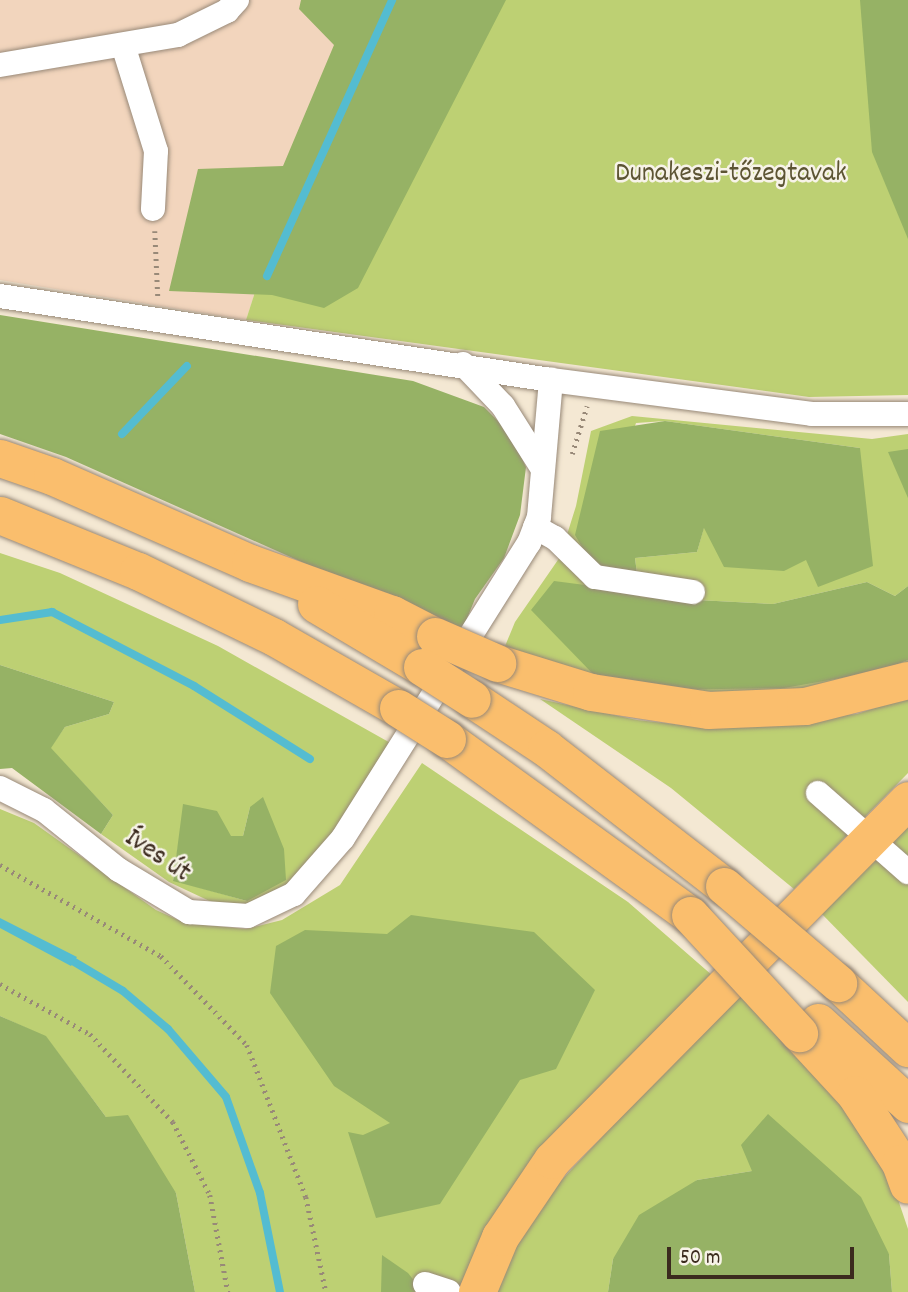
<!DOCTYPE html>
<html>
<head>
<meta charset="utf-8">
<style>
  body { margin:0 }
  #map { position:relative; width:908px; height:1292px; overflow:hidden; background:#f4e8d3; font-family:Dekko,sans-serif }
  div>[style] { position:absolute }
  .built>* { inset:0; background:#f2d5bd }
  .green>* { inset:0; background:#bdd073 }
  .forest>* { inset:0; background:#96b265 }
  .water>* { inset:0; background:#54bcd1 }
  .stream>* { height:8px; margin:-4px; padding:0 4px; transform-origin:4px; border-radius:4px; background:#54bcd1 }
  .path>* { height:4.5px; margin-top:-2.25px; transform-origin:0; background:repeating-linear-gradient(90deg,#988978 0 2px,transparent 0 7px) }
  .roads { filter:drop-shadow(0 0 2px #988978) drop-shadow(0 0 2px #988978) }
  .minor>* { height:24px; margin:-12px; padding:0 12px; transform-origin:12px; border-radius:12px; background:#fff }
  .highway>* { height:37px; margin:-18.5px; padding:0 18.5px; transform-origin:18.5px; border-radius:18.5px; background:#fabe6d }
  .bridges { filter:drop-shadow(0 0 2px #988978) drop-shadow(0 0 2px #988978) }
  .highway-bridge>* { height:37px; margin:-18.5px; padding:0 18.5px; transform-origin:18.5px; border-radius:18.5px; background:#fabe6d }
  span { translate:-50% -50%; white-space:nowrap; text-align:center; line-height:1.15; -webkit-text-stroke:5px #f7f3e8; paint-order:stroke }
  .park-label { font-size:28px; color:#5c5433 }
  .street-label { font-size:28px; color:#3b2a1e }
  .scale { position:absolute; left:667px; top:1247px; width:187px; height:32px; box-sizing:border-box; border:4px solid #3b2a1e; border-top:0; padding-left:9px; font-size:21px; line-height:24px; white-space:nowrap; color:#3b2a1e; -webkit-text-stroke:5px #f7f3e8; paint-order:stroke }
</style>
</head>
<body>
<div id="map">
  <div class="built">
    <div style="clip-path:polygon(0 0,386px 0,268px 252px,246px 320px,0 280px)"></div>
  </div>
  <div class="green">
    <div style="clip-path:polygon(386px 0,908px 0,908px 395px,809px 397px,246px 320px,268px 252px)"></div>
    <div style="clip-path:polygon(632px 416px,872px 439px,908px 434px,908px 586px,895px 596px,867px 582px,773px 604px,640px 597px,635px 558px,697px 552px,704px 527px,860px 448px,665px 421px,636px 423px,589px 559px,585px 585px,881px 671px,908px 660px,908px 672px,800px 697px,593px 685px,503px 651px,515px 622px,560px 557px,576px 506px,591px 431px)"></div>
    <div style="clip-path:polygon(evenodd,0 553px,60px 573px,218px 646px,394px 745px,311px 872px,249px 907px,218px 905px,169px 882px,101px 834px,113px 815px,50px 748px,65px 727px,109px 714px,114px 702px,0 665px,0 553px,250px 807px,247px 901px,173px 880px,178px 847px,243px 836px,250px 807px)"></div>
    <div style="clip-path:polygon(908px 697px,908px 773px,794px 889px,671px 788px,540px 699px,637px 720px,709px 728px,857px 714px)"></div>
    <div style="clip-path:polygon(422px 763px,628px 902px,713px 976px,462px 1292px,195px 1292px,176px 1193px,106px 1117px,46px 1037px,0 1016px,0 809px,34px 823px,156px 910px,185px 923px,246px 929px,282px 920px,340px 885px)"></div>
    <div style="clip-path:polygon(908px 819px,908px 1002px,818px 910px)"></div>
    <div style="clip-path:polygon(739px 990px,833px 1086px,888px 1170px,908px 1229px,908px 1292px,892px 1292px,889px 1254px,752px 1171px,697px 1180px,613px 1259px,608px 1292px,497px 1292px,517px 1244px,557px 1185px)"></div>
  </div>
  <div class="forest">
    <div style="clip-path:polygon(301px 0,506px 0,358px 288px,324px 308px,272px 295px,169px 291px,198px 169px,283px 166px,334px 45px,299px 9px)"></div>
    <div style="clip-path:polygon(860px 0,908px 0,908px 239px,872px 152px)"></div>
    <div style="clip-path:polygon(0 315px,413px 381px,484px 407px,510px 433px,526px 467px,520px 515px,504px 558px,475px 599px,461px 633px,66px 457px,0 434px)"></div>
    <div style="clip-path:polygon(665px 421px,860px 448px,873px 566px,818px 587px,806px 560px,784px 571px,724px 567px,704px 528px,697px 552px,635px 558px,640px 597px,773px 604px,867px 582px,895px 596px,908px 586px,908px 660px,881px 671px,784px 688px,664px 690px,593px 674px,531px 610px,554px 581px,585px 585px,589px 559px,575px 535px,600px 431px)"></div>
    <div style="clip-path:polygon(908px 449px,908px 498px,888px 452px)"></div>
    <div style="clip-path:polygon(0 665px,114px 702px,109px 714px,65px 727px,51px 748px,113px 815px,101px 834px,12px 768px,0 769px)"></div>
    <div style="clip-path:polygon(263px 797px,284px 849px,286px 880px,247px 901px,173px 881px,183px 804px,217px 811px,231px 836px,243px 836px,250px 807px)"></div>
    <div style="clip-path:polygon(411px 915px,534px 932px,595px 990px,556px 1069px,520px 1080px,440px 1204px,376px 1218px,348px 1132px,363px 1135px,390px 1123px,334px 1086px,270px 993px,276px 946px,305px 930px,387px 934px)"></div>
    <div style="clip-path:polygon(0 1016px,46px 1036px,106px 1117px,128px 1115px,176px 1193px,195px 1292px,0 1292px)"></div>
    <div style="clip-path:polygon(768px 1114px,861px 1197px,889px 1254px,892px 1292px,608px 1292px,613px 1259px,639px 1215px,697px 1180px,752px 1171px,741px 1145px)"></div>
    <div style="clip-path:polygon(382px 1255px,408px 1273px,423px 1292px,381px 1292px)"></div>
  </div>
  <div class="water">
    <div style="clip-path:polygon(0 918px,77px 957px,71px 966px,0 928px)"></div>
  </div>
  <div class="stream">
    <div style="left:267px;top:276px;width:303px;rotate:-65.6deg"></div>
    <div style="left:122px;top:434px;width:94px;rotate:-46.3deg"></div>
    <div style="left:0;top:620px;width:53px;rotate:-8.7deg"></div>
    <div style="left:52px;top:612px;width:160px;rotate:27.5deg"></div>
    <div style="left:194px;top:686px;width:137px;rotate:32.2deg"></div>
    <div style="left:66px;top:957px;width:66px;rotate:30.8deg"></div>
    <div style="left:123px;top:991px;width:59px;rotate:40.2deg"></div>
    <div style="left:168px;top:1029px;width:89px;rotate:49.5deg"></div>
    <div style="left:226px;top:1097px;width:102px;rotate:70.5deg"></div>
    <div style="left:260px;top:1193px;width:101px;rotate:78.6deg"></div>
  </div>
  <div class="path">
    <div style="left:155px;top:231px;width:65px;rotate:87.4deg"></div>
    <div style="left:572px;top:454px;width:50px;rotate:-72.6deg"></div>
    <div style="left:0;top:865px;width:185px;rotate:29.5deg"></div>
    <div style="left:161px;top:956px;width:124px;rotate:46deg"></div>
    <div style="left:247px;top:1045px;width:163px;rotate:68.8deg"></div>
    <div style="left:306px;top:1197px;width:97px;rotate:78.1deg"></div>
    <div style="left:0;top:984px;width:103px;rotate:29.1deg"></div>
    <div style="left:90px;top:1034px;width:121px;rotate:46.7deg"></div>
    <div style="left:173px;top:1122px;width:82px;rotate:63.1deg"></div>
    <div style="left:210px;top:1195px;width:99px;rotate:79.5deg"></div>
  </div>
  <div class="roads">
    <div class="minor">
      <div style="left:123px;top:45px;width:111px;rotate:72.7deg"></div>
      <div style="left:156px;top:151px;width:58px;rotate:93deg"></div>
      <div style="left:0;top:65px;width:181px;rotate:-9.6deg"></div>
      <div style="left:178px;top:35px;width:55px;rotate:-26.1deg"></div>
      <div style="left:227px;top:11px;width:15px;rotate:-48deg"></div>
      <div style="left:0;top:296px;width:557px;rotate:8.67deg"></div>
      <div style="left:551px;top:380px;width:263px;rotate:7.4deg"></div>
      <div style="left:812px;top:414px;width:96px"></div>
      <div style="left:463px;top:364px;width:58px;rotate:46.4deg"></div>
      <div style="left:503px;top:406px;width:71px;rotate:57.7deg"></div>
      <div style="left:535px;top:527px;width:23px;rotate:29deg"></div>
      <div style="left:555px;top:538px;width:56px;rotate:44.3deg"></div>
      <div style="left:595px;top:577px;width:99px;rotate:8.7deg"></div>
      <div style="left:0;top:788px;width:49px;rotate:26.6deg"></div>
      <div style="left:44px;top:810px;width:96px;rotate:38.7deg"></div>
      <div style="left:119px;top:870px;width:82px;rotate:31deg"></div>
      <div style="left:189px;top:912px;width:59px;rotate:3.9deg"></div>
      <div style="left:248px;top:916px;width:51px;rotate:-25.6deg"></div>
      <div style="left:294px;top:894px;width:74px;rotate:-48.8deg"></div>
      <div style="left:343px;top:838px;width:349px;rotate:-57.8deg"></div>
      <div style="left:529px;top:543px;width:28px;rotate:-69deg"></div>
      <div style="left:539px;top:517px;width:138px;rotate:-85deg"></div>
      <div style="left:818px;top:793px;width:120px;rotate:41.3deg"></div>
      <div style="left:425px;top:1284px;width:25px;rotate:18deg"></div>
    </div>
    <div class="highway">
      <div style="left:0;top:458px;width:55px;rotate:19.1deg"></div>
      <div style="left:52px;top:476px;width:216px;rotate:23.7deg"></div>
      <div style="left:250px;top:563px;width:151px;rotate:19.8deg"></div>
      <div style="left:392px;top:614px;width:48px;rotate:27.1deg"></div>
      <div style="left:0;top:515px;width:149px;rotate:22.1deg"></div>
      <div style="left:138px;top:571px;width:151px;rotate:25.9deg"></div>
      <div style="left:274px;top:637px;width:143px;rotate:29.8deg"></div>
      <div style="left:316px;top:604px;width:123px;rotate:30.7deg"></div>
      <div style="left:497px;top:663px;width:98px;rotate:17.1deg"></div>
      <div style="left:591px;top:692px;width:118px;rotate:8.7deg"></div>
      <div style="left:708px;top:710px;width:97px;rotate:-2.4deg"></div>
      <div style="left:805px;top:706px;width:106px;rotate:-14.2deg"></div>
      <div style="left:472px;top:699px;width:89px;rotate:33.5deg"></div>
      <div style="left:546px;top:748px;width:225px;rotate:37.8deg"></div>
      <div style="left:447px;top:739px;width:300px;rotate:35.9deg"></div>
      <div style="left:838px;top:983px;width:96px;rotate:42.9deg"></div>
      <div style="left:818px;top:1022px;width:122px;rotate:42.3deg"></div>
      <div style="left:799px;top:1033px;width:83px;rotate:47.4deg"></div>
      <div style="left:855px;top:1094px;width:82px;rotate:56.9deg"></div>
      <div style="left:900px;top:1163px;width:23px;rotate:70deg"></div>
      <div style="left:477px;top:1292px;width:60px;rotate:-67.3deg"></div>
      <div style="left:500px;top:1237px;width:93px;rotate:-56deg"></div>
      <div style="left:552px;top:1160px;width:506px;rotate:-45.32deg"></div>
    </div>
  </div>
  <div class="bridges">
    <div class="highway-bridge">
      <div style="left:435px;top:636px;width:68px;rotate:23.5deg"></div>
      <div style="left:422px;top:667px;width:59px;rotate:32.6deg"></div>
      <div style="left:398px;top:708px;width:58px;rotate:32.3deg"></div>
      <div style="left:724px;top:886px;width:150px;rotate:40.4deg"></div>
      <div style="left:690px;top:915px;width:161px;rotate:47.3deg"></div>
    </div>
  </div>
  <div class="park-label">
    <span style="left:731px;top:175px">Dunakeszi-tőzegtavak</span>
  </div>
  <div class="street-label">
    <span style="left:157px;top:857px;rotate:34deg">Íves út</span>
  </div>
  <div class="scale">50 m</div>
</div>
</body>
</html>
